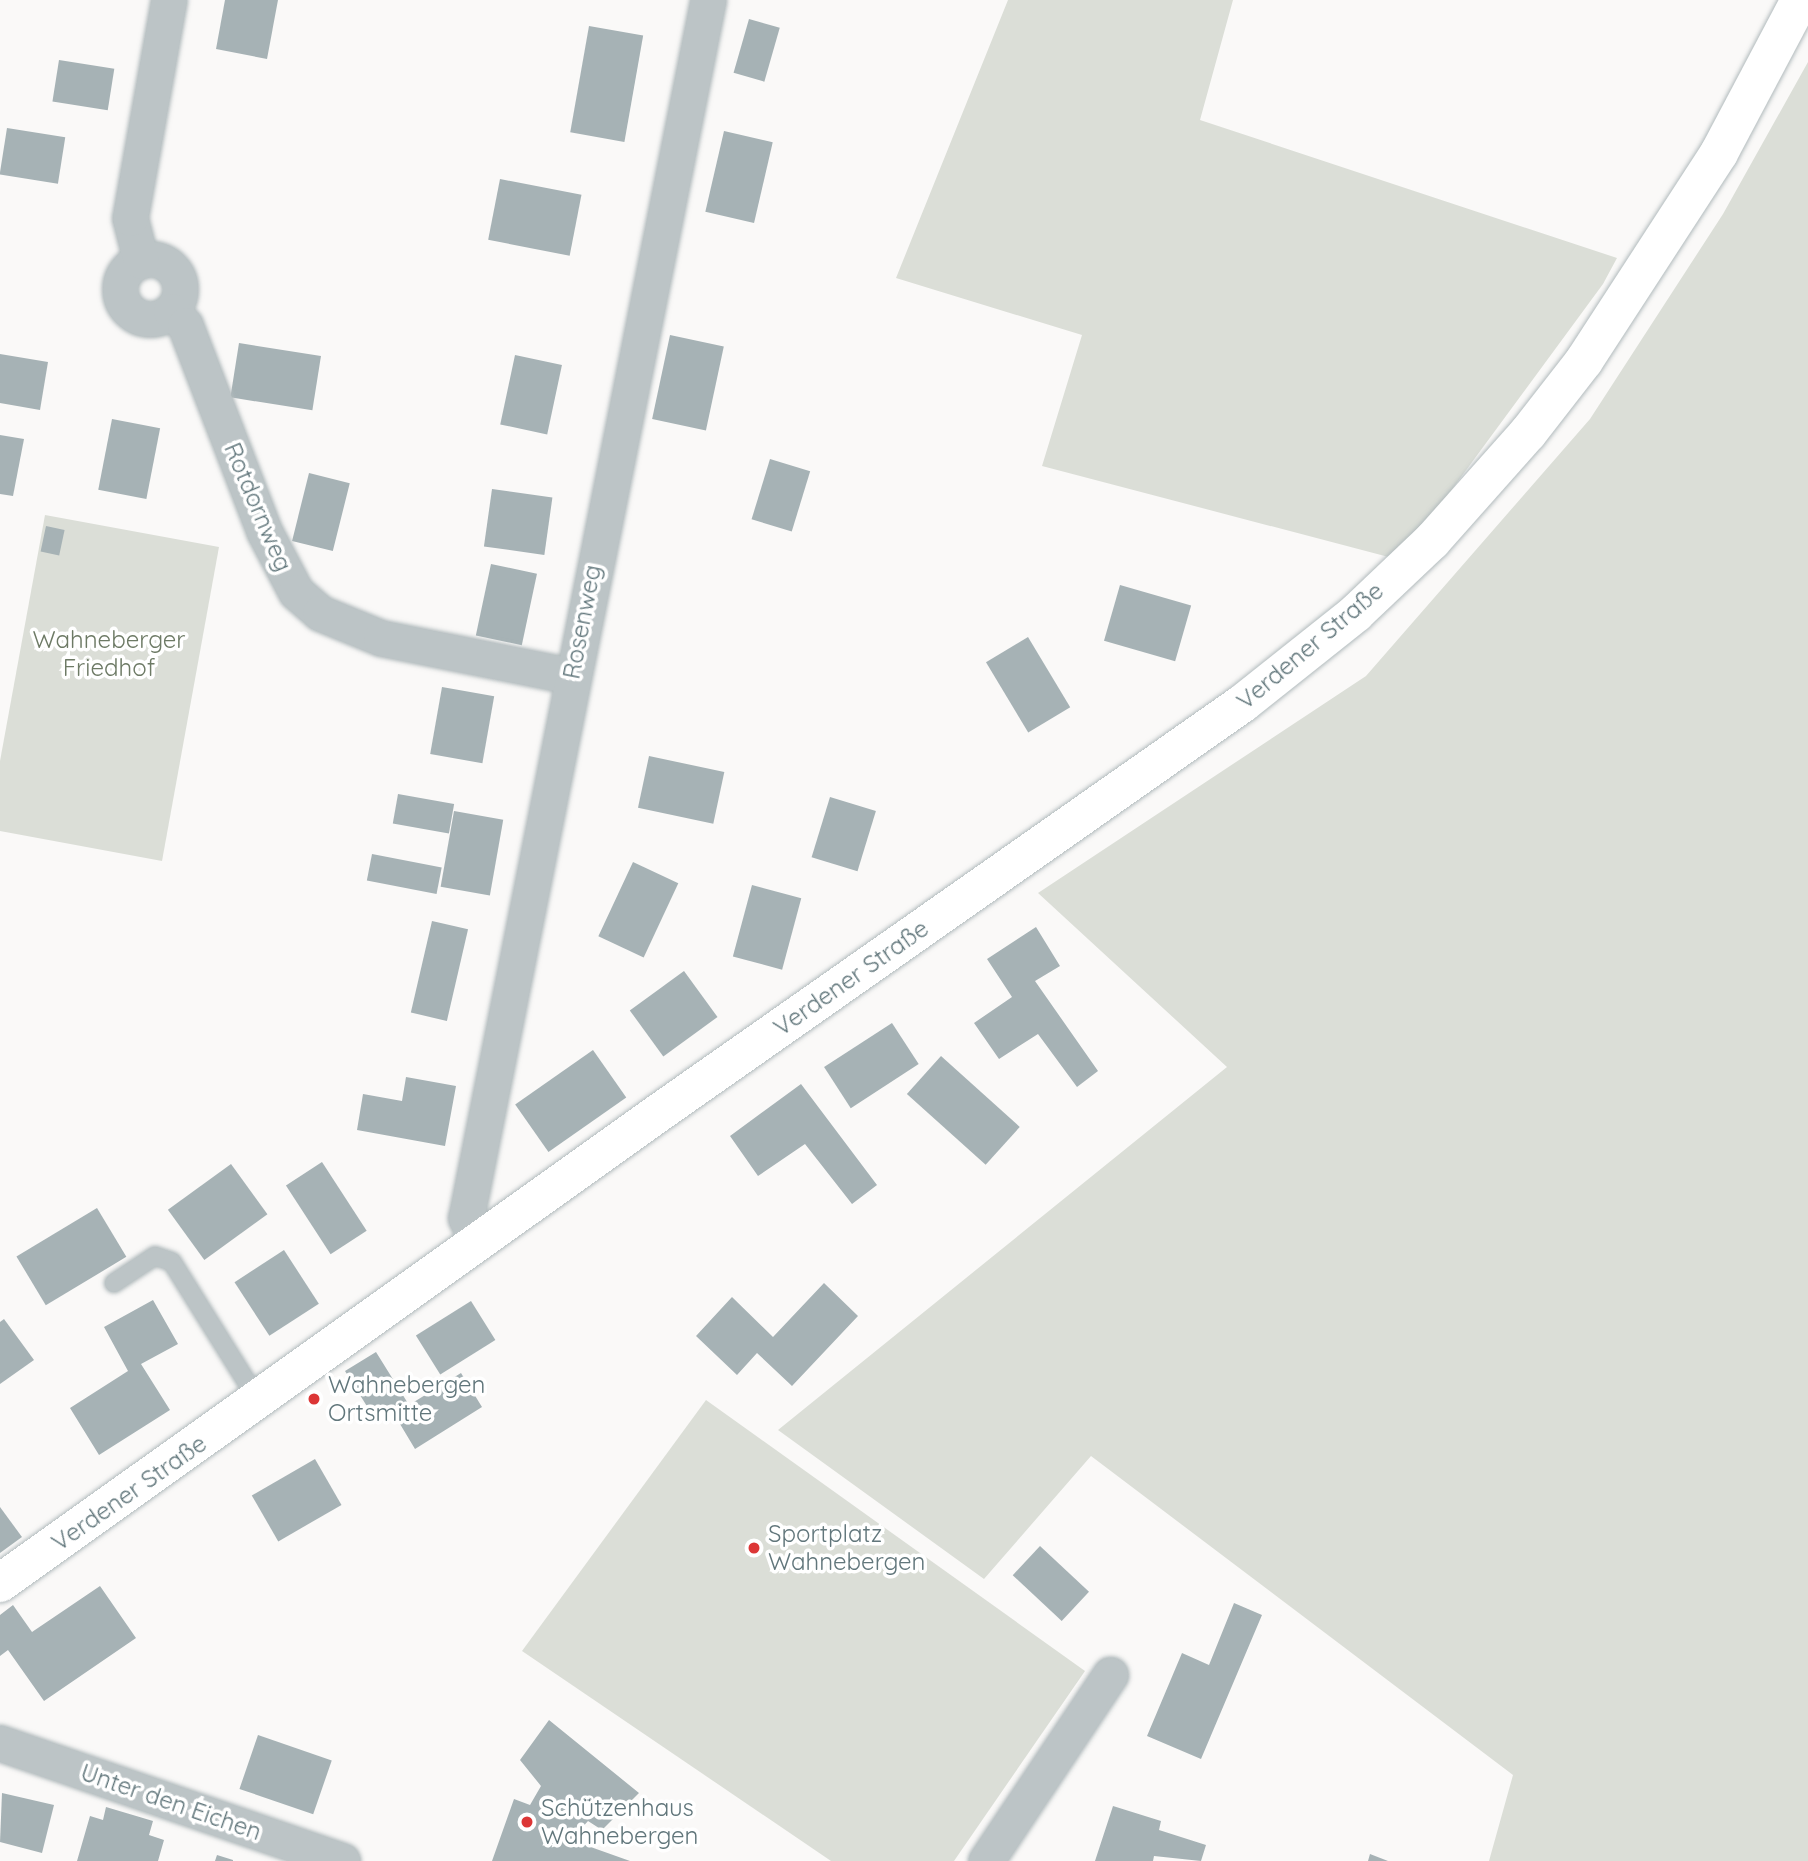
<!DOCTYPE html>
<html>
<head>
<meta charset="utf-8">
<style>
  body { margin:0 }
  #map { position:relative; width:1808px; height:1861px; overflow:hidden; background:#faf9f8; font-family:Quicksand,sans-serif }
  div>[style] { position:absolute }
  .green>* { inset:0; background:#dbded7 }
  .building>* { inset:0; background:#a6b2b5; transform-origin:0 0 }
  .roads { filter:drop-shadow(0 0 2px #b1babc) drop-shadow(0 0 2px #b1babc) }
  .lane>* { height:18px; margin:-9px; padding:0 9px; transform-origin:9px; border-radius:9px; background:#bcc4c6 }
  .street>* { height:35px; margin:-17.5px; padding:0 17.5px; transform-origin:17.5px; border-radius:17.5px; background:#bcc4c6 }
  .street>.ring { margin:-17.5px; padding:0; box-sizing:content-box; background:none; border:35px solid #bcc4c6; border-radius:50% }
  .secondary>* { height:38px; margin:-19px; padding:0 19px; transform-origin:19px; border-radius:19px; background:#fff }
  .dots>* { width:19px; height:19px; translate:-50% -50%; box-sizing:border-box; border:4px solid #fff; border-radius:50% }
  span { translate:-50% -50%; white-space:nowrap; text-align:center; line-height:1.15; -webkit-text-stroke:7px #fff; paint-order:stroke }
  .street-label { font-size:24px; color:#61767b }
  .park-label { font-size:24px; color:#6d7a65 }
  .poi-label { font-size:24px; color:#61767b }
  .left { translate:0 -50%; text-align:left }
</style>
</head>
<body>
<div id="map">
  <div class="green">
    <div style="clip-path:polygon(1008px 0,1233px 0,1200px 120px,1617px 258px,1603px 284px,1400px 560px,1042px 466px,1082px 335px,896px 278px)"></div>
    <div style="clip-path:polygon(1808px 62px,1808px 1861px,1489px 1861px,1513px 1775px,1091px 1456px,984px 1579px,778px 1430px,1227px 1067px,1038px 893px,1366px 676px,1590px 419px,1723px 214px)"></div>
    <div style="clip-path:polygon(45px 515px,219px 547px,162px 861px,0 831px,0 761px)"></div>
    <div style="clip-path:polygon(706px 1400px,1085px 1671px,954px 1861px,831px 1861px,522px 1651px)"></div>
  </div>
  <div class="building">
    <div style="clip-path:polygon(225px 0,278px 0,267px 59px,216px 49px)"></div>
    <div style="left:749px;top:19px;width:32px;height:56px;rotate:16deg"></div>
    <div style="left:589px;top:26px;width:55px;height:108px;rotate:10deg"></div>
    <div style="left:59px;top:60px;width:56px;height:42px;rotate:9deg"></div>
    <div style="left:7px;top:128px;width:59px;height:47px;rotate:9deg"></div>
    <div style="left:724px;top:131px;width:50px;height:83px;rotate:13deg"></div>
    <div style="left:500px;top:179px;width:83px;height:62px;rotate:11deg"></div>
    <div style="left:670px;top:335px;width:55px;height:86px;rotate:12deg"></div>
    <div style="left:239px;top:343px;width:83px;height:55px;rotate:9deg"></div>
    <div style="clip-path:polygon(0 354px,48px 362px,40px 410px,0 403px)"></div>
    <div style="left:515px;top:355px;width:48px;height:71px;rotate:12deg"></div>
    <div style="left:112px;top:419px;width:49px;height:72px;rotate:11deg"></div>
    <div style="clip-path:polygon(0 435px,24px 439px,13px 496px,0 494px)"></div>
    <div style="left:770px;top:459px;width:42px;height:63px;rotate:17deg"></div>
    <div style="left:309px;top:473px;width:42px;height:70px;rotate:14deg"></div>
    <div style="left:492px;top:489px;width:61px;height:58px;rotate:8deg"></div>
    <div style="left:46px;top:526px;width:19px;height:26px;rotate:12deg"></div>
    <div style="left:491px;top:564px;width:47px;height:73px;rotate:12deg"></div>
    <div style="left:1120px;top:585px;width:74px;height:58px;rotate:16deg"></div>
    <div style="left:1028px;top:637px;width:82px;height:49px;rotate:59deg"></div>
    <div style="left:442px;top:687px;width:53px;height:68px;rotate:10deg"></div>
    <div style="left:649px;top:756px;width:77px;height:53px;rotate:12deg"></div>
    <div style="left:398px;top:794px;width:57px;height:30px;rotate:10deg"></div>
    <div style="left:830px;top:797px;width:48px;height:63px;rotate:17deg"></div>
    <div style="left:454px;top:811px;width:50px;height:77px;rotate:10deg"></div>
    <div style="left:372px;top:854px;width:71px;height:27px;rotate:11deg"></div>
    <div style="left:633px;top:862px;width:50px;height:82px;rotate:25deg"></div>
    <div style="left:752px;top:885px;width:51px;height:74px;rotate:15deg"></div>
    <div style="left:432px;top:921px;width:37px;height:94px;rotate:13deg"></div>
    <div style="clip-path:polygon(1036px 927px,1060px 966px,1035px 981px,1098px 1071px,1077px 1087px,1038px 1034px,999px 1059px,974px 1023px,1012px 997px,987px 959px)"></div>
    <div style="left:684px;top:971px;width:57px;height:67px;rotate:54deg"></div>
    <div style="left:892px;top:1023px;width:49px;height:81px;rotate:57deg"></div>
    <div style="left:593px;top:1050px;width:58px;height:95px;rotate:55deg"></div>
    <div style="left:941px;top:1056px;width:106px;height:51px;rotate:42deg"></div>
    <div style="clip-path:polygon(406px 1077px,456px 1086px,445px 1146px,357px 1130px,363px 1094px,402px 1101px)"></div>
    <div style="clip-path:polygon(801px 1084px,877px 1185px,852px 1204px,805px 1144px,758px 1176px,730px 1136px)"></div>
    <div style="left:322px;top:1162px;width:82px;height:43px;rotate:57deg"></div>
    <div style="left:231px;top:1164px;width:62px;height:78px;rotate:54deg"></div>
    <div style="left:97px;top:1208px;width:57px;height:94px;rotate:59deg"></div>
    <div style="left:284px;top:1250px;width:64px;height:59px;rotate:57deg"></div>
    <div style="clip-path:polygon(824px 1283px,858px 1316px,792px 1386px,757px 1353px,737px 1375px,696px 1336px,732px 1297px,773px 1337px)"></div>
    <div style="clip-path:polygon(153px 1300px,178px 1344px,141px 1364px,170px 1410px,99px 1455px,70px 1408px,128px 1371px,104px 1327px)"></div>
    <div style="left:471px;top:1301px;width:46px;height:65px;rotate:58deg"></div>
    <div style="clip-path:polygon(4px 1319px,34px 1360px,0 1384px,0 1322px)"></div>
    <div style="clip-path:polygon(376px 1352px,409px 1405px,461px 1373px,482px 1407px,415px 1449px,394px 1414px,378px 1424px,345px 1371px)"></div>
    <div style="left:315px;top:1459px;width:53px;height:73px;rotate:60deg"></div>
    <div style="clip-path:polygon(0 1507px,22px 1537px,0 1553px)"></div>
    <div style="left:1040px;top:1546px;width:67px;height:40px;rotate:43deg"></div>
    <div style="clip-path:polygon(100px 1586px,136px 1638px,44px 1701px,8px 1650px,0 1656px,0 1615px,13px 1605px,32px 1632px)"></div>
    <div style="clip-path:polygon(1234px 1603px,1262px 1615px,1201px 1759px,1147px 1736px,1182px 1653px,1209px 1665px)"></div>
    <div style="clip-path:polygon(549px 1720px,639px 1793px,602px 1830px,588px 1821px,571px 1840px,630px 1861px,492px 1861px,514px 1799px,530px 1805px,541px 1786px,520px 1760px)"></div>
    <div style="left:258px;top:1735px;width:78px;height:57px;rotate:19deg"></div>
    <div style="clip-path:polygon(2px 1793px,54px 1805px,42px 1853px,0 1842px)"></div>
    <div style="clip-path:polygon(1113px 1806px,1161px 1821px,1159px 1830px,1206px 1845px,1201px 1861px,1154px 1856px,1153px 1861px,1095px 1861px)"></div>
    <div style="clip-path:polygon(106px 1807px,153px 1821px,149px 1835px,164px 1840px,158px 1861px,77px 1861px,90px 1816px,103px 1820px)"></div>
    <div style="clip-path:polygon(1370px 1854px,1388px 1861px,1368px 1861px)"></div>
    <div style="clip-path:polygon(217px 1855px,233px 1860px,233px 1861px,215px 1861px)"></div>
  </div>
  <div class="roads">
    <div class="lane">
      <div style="left:114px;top:1283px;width:49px;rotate:-33.4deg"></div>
      <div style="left:155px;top:1256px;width:18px;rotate:19deg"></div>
      <div style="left:172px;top:1262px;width:165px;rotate:58.1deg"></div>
    </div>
    <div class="street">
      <div class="ring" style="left:120px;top:259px;width:25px;height:25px"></div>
      <div style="left:141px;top:261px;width:44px;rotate:-104.3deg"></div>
      <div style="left:130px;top:218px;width:221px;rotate:-79.9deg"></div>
      <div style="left:171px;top:311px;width:20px;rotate:45deg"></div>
      <div style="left:185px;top:325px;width:221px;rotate:69deg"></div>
      <div style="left:264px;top:531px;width:69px;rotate:62.3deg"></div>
      <div style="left:296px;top:592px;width:32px;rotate:41deg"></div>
      <div style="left:320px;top:613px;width:66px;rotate:22.3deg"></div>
      <div style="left:381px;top:638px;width:194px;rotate:11.3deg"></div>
      <div style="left:478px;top:1242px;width:27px;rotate:-117deg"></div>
      <div style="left:466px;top:1218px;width:1242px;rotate:-78.76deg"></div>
      <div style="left:0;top:1743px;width:362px;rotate:19deg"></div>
      <div style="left:986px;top:1861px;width:224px;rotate:-56.3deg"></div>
    </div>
    <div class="secondary">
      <div style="left:0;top:1583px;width:807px;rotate:-35.52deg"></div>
      <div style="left:657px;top:1114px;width:716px;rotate:-35.04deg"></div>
      <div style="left:1243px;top:703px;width:144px;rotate:-38.5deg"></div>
      <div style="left:1356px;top:613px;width:105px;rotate:-43.5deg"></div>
      <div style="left:1432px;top:541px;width:144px;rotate:-48.4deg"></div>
      <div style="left:1528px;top:433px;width:91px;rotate:-52.1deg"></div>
      <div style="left:1584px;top:361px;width:248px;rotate:-57deg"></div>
      <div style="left:1719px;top:153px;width:173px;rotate:-62.1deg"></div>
    </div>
  </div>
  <div class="dots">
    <div style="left:314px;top:1399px;background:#dc3636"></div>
    <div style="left:754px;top:1548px;background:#dc3636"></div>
    <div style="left:527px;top:1822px;background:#dc3636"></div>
  </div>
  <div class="street-label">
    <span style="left:258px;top:507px;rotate:67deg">Rotdornweg</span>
    <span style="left:582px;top:622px;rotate:-79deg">Rosenweg</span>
    <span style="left:1310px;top:646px;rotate:-40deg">Verdener Straße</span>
    <span style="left:851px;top:978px;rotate:-35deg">Verdener Straße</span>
    <span style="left:129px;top:1493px;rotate:-35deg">Verdener Straße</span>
    <span style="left:171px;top:1802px;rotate:19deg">Unter den Eichen</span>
  </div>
  <div class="park-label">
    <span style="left:109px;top:654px">Wahneberger<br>Friedhof</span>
  </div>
  <div class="poi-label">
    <span class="left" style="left:328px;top:1399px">Wahnebergen<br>Ortsmitte</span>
    <span class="left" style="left:768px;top:1548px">Sportplatz<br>Wahnebergen</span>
    <span class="left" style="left:541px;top:1822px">Schützenhaus<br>Wahnebergen</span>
  </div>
</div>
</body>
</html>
